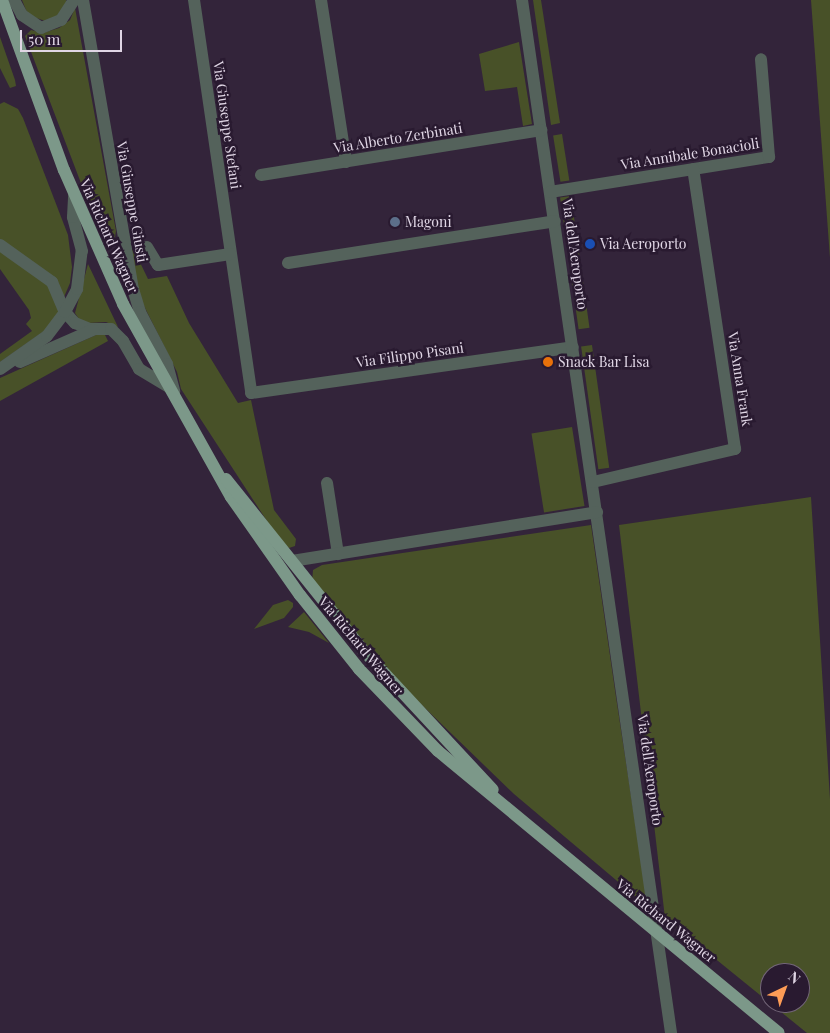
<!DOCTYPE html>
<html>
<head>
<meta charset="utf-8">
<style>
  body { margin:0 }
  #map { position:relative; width:830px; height:1033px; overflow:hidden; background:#33243a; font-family:"Playfair Display",serif }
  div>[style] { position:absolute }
  .green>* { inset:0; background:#485128; transform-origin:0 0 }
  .minor>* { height:12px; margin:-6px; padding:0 6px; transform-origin:6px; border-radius:6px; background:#54625b }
  .primary>* { height:12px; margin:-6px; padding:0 6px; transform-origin:6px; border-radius:6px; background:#7c9889 }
  .dots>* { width:14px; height:14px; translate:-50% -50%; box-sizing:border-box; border:2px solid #291a30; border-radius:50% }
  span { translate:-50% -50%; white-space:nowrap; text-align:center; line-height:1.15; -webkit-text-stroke:5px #291a30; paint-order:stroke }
  .street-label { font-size:14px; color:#e0d6e5 }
  .poi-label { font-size:14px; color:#e0d6e5 }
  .left { translate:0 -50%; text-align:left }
  .north { position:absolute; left:760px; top:963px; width:50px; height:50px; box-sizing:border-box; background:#291a30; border:1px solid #726578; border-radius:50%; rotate:42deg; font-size:14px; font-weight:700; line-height:20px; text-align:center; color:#e0d6e5 }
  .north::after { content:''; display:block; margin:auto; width:18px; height:22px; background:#fd9c56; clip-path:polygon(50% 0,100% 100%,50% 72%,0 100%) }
  .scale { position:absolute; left:20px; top:30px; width:102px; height:22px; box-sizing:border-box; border:2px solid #e0d6e5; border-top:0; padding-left:6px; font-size:15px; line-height:18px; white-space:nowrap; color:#e0d6e5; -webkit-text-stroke:4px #291a30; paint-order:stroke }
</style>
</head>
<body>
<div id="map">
  <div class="green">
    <div style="clip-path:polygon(22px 0,66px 0,67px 4px,56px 17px,45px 21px,28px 15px)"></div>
    <div style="clip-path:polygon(533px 0,541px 0,560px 123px,551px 125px)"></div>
    <div style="clip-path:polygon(811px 0,830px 0,830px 258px)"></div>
    <div style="clip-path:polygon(75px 8px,116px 231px,115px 237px,110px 240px,103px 238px,95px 220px,25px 36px,31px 30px,43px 33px,59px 28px,70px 20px)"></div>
    <div style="clip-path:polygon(0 37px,15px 80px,16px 86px,10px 88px,0 68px)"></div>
    <div style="clip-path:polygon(519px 42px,532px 124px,523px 126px,517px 87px,485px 91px,479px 54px)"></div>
    <div style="clip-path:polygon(4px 102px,18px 109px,23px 118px,68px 235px,72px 267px,70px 283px,64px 297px,0 240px,0 104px)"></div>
    <div style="left:562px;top:134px;width:47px;height:9px;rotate:81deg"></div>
    <div style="left:571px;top:196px;width:133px;height:11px;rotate:82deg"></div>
    <div style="clip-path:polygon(0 249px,46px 282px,60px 311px,47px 329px,0 362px,0 354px,32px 331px,26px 324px,31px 318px,29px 310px,0 269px)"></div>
    <div style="clip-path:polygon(129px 250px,134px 250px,148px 279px,167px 276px,189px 323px,238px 403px,251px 400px,274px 510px,296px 539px,295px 546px,289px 548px,280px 541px,181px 389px,177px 372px,138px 294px)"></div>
    <div style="clip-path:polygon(88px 264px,118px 327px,106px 322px,88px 323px,79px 319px,75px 313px)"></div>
    <div style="clip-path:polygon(96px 335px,105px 335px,108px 341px,0 401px,0 378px)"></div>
    <div style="left:592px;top:345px;width:124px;height:11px;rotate:82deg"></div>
    <div style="left:572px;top:427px;width:80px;height:41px;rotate:81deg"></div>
    <div style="clip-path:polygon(evenodd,811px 497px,830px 799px,830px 1033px,807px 1033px,665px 918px,619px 525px,811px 497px,770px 973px,800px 973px,800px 1003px,770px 1003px,770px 973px)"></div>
    <div style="clip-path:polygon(591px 525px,616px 697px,648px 907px,514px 794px,397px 681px,312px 582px,313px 570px,322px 565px)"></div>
    <div style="clip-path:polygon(288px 600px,293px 603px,293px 607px,284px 618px,254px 629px,273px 605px)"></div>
    <div style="clip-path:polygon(304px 612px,329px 643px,309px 632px,288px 627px)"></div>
  </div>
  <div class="minor">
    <div style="left:14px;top:0;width:17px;rotate:62deg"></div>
    <div style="left:22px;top:15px;width:23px;rotate:34deg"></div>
    <div style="left:41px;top:28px;width:22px;rotate:-22deg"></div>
    <div style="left:61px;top:20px;width:24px;rotate:-57deg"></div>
    <div style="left:83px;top:0;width:293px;rotate:80.2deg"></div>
    <div style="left:133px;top:289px;width:24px;rotate:73deg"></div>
    <div style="left:140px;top:312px;width:59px;rotate:62.6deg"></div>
    <div style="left:167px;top:364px;width:28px;rotate:75deg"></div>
    <div style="left:194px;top:0;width:397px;rotate:81.7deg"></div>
    <div style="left:251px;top:393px;width:325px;rotate:-8.1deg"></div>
    <div style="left:321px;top:0;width:164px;rotate:81.2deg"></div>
    <div style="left:522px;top:0;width:1044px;rotate:81.79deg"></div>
    <div style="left:261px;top:175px;width:284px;rotate:-9.1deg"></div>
    <div style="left:550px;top:192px;width:222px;rotate:-9.1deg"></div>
    <div style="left:769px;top:157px;width:98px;rotate:-94.7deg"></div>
    <div style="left:0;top:245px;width:64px;rotate:35.4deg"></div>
    <div style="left:52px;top:282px;width:33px;rotate:67deg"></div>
    <div style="left:65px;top:312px;width:15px;rotate:48deg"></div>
    <div style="left:75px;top:323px;width:16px;rotate:22deg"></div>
    <div style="left:90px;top:329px;width:21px"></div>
    <div style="left:111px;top:329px;width:17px;rotate:45deg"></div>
    <div style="left:123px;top:341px;width:32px;rotate:60deg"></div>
    <div style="left:139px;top:369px;width:35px;rotate:31deg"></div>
    <div style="left:147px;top:247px;width:21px;rotate:59deg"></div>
    <div style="left:158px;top:265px;width:73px;rotate:-8.7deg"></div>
    <div style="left:288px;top:263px;width:270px;rotate:-8.9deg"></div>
    <div style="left:20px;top:362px;width:80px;rotate:-23.7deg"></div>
    <div style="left:0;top:369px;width:57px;rotate:-35.1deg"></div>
    <div style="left:47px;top:336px;width:30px;rotate:-53deg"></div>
    <div style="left:65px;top:312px;width:26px;rotate:-62deg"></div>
    <div style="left:77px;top:289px;width:38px;rotate:-83deg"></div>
    <div style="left:82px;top:251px;width:35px;rotate:-105deg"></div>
    <div style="left:73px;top:217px;width:22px;rotate:-87deg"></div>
    <div style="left:593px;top:482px;width:146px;rotate:-13.1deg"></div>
    <div style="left:735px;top:449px;width:283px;rotate:-98.5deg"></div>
    <div style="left:327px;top:483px;width:72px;rotate:81.2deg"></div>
    <div style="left:292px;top:561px;width:309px;rotate:-9.1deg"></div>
  </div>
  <div class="primary">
    <div style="left:2px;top:0;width:181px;rotate:70deg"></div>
    <div style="left:64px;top:170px;width:146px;rotate:66.2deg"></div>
    <div style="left:123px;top:304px;width:221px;rotate:60.8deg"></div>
    <div style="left:231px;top:497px;width:120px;rotate:54.9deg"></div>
    <div style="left:300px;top:595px;width:95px;rotate:51.4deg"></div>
    <div style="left:359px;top:669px;width:114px;rotate:46.1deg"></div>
    <div style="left:438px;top:751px;width:442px;rotate:39.6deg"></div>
    <div style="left:226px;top:479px;width:218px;rotate:51.3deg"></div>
    <div style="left:362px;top:649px;width:192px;rotate:47.1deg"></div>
  </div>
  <div class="dots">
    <div style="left:395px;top:222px;background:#5c6f8a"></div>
    <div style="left:590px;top:244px;background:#1a4fb4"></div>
    <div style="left:548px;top:362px;background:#e8710a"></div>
  </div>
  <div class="street-label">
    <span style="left:227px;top:125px;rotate:82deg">Via Giuseppe Stefani</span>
    <span style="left:398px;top:138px;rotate:-9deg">Via Alberto Zerbinati</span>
    <span style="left:690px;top:154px;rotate:-9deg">Via Annibale Bonacioli</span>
    <span style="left:132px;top:202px;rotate:80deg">Via Giuseppe Giusti</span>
    <span style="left:109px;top:236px;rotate:66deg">Via Richard Wagner</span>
    <span style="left:575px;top:254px;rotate:82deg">Via dell'Aeroporto</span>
    <span style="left:410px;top:355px;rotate:-8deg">Via Filippo Pisani</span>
    <span style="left:740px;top:379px;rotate:81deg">Via Anna Frank</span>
    <span style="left:361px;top:646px;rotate:50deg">Via Richard Wagner</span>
    <span style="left:650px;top:770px;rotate:82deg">Via dell'Aeroporto</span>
    <span style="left:666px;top:921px;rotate:39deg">Via Richard Wagner</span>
  </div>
  <div class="poi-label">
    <span class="left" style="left:405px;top:222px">Magoni</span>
    <span class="left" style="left:600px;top:244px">Via Aeroporto</span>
    <span class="left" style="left:558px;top:362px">Snack Bar Lisa</span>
  </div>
  <div class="north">N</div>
  <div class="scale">50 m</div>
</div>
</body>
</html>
